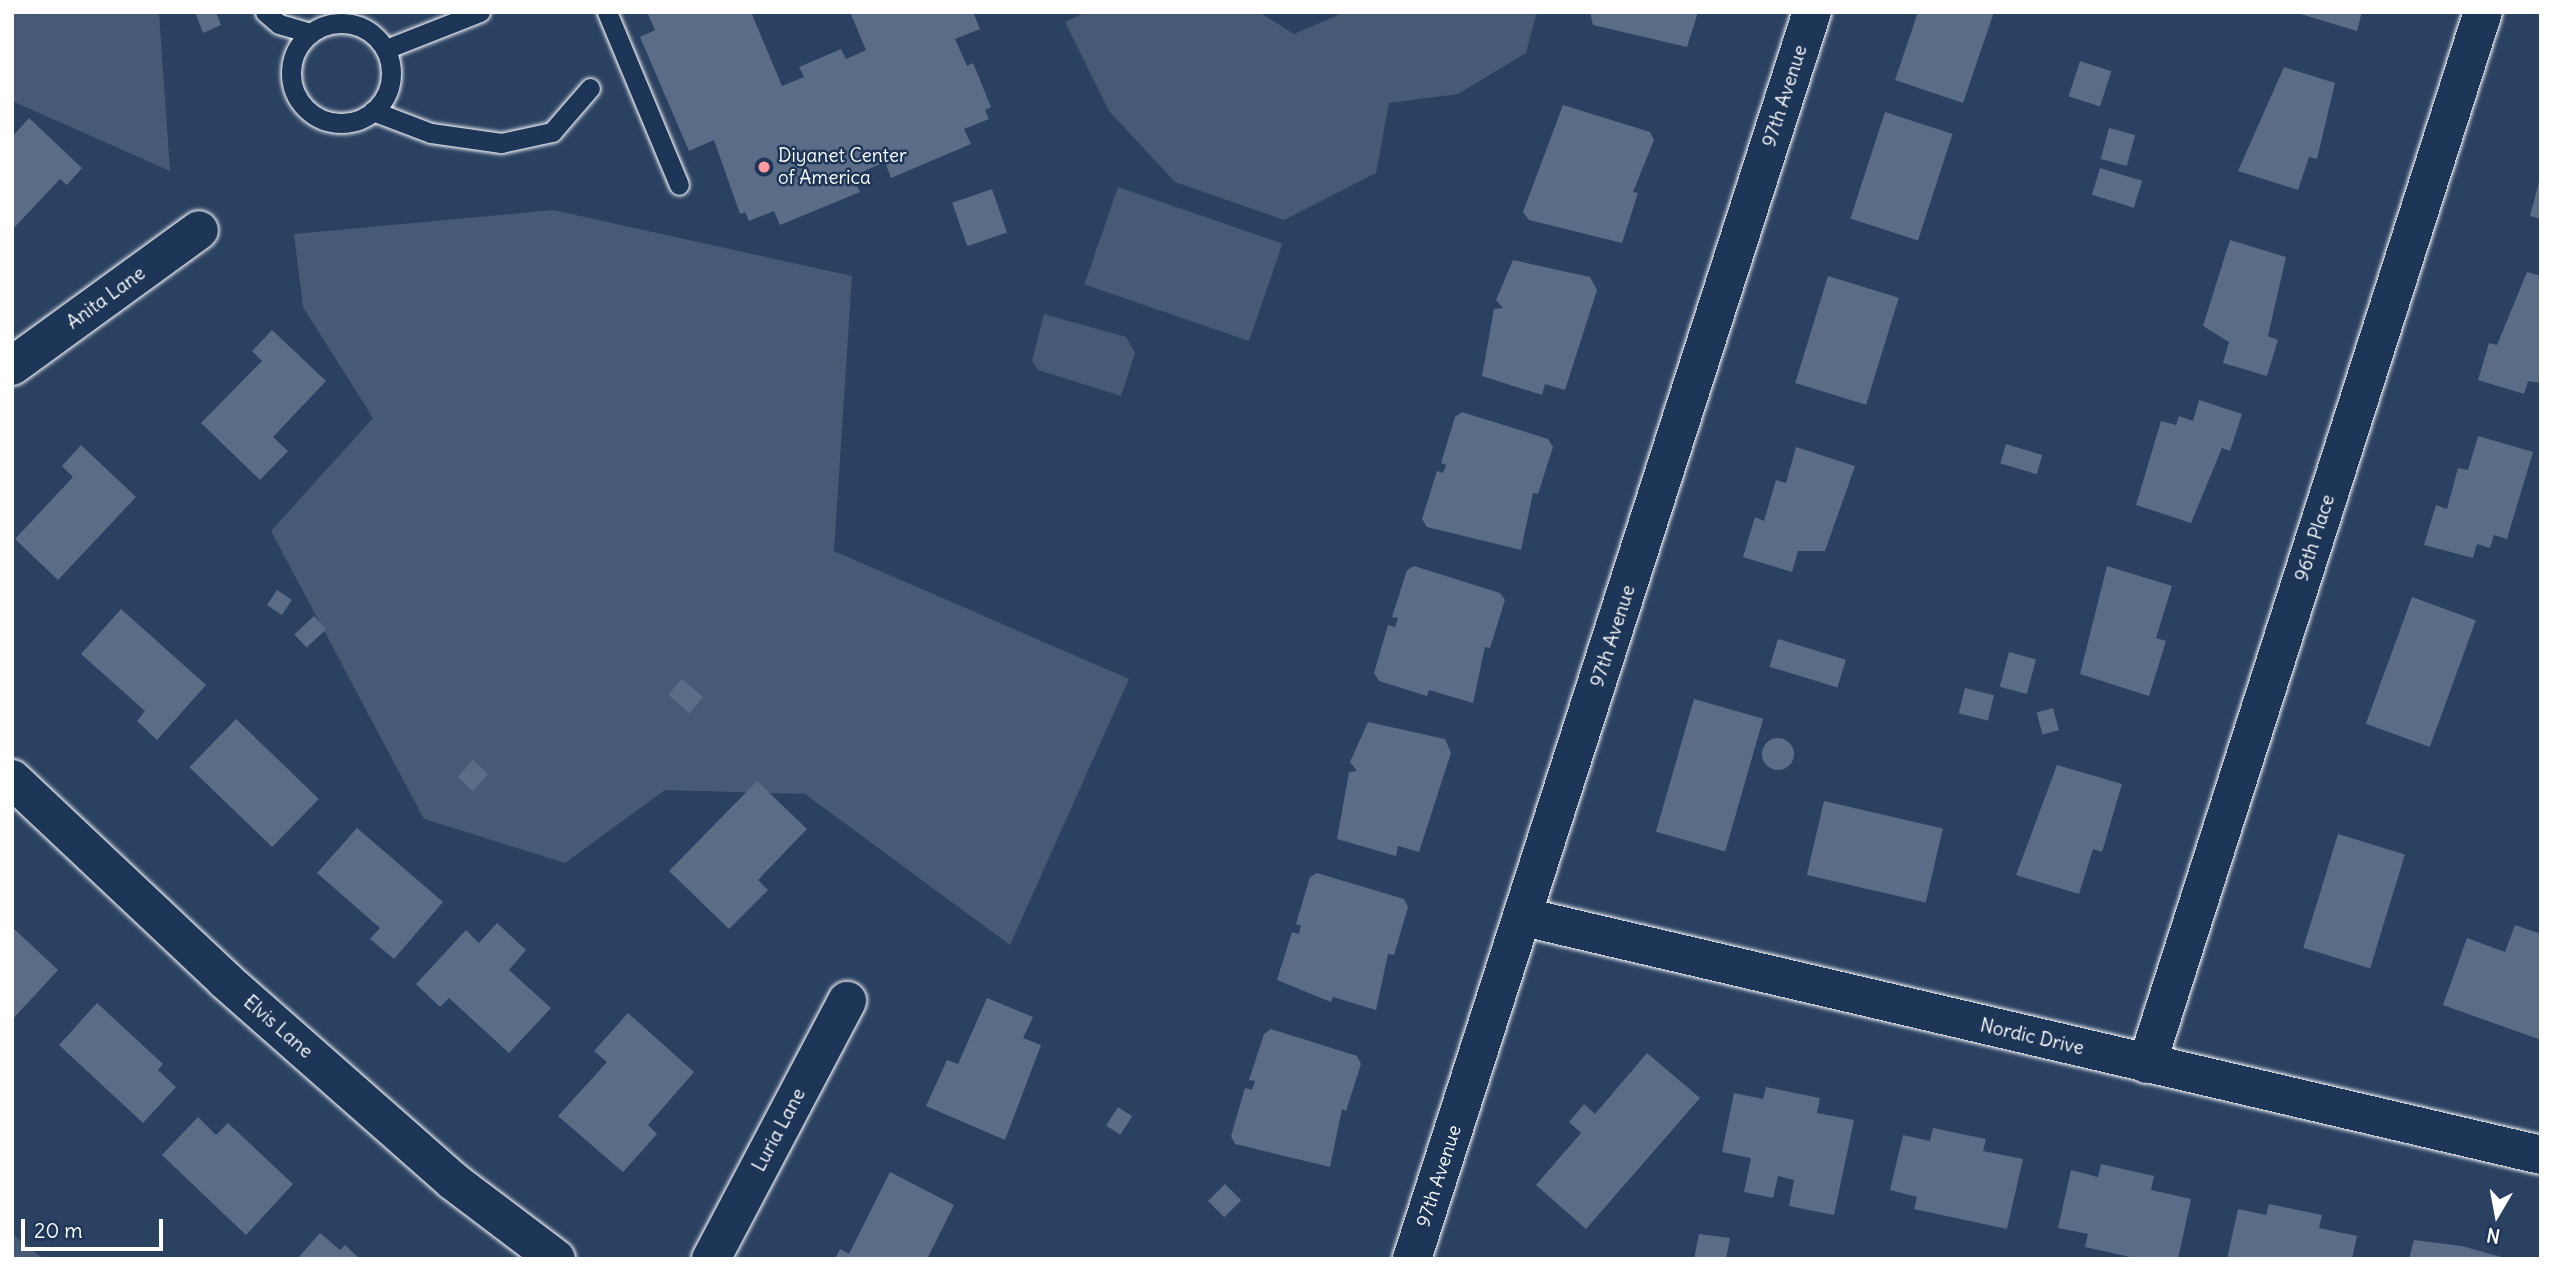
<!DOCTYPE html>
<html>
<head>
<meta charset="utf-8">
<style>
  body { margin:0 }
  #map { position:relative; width:2553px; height:1271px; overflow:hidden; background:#2a4161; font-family:Delius,sans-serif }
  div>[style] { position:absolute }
  .green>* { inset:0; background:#465975; transform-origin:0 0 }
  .building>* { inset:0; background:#5b6c86; transform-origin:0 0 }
  .round { border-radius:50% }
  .roads { filter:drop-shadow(0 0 2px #fff) drop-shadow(0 0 2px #fff) }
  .service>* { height:19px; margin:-9.5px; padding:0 9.5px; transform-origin:9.5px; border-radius:9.5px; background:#1d3557 }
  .service>.ring { margin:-9.5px; padding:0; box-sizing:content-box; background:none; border:19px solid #1d3557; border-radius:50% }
  .minor>* { height:38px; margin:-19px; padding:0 19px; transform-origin:19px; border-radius:19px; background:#1d3557 }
  .dots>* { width:19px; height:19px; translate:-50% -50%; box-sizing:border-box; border:4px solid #1d3557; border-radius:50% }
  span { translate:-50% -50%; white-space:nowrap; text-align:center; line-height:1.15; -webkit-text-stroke:5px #1d3557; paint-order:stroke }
  .street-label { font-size:19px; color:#fff }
  .poi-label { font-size:19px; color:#fff }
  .left { translate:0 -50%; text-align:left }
  .frame { position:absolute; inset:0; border:14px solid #fff; pointer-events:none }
  .north { position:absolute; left:2462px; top:1180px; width:70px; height:70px; -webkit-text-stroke:5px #1d3557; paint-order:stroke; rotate:190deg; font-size:19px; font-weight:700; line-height:28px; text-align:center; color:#fff }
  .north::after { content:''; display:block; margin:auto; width:24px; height:32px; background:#fff; clip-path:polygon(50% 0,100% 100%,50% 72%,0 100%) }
  .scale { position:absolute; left:21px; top:1219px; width:142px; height:32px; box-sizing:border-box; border:4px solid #fff; border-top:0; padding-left:9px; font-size:21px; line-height:24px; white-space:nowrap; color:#fff; -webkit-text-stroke:5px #1d3557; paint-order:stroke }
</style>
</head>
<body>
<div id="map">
  <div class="green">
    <div style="clip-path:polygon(12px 12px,159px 12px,170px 171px,12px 101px)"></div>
    <div style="clip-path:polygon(1086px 12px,1259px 12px,1294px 34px,1345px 12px,1537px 12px,1526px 53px,1458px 94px,1389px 103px,1376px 173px,1284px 220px,1175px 182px,1109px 111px,1065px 22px)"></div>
    <div style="left:1118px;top:187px;width:174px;height:103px;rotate:19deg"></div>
    <div style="clip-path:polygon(553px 210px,852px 276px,834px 551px,1129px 679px,1010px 945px,805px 794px,665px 790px,565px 863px,424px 819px,271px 531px,373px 418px,303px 307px,294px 234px)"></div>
    <div style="clip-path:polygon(1044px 314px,1126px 337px,1135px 353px,1121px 396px,1038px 370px,1032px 361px)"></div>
    <div style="clip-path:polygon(12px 1234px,44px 1259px,12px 1259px)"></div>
  </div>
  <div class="building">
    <div style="clip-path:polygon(216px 12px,221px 25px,203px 33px,196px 14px)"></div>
    <div style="clip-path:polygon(647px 12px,751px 12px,782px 86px,804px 77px,799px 67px,841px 49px,846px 59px,866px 50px,850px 12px,973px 12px,980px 29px,955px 39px,967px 66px,973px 63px,991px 107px,985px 110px,989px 119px,964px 129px,971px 144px,891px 178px,885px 162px,853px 176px,860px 192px,780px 225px,774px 211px,749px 221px,745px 212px,740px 214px,714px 140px,689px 151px,640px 37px,655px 30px)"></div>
    <div style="clip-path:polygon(1590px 12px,1698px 12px,1687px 47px,1593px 25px)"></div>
    <div style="clip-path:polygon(1918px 12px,1994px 12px,1963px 103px,1895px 80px)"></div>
    <div style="clip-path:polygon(2294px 12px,2362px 12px,2357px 31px)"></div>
    <div style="left:2080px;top:61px;width:33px;height:37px;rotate:18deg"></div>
    <div style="clip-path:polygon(2284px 67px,2335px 83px,2317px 159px,2309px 157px,2298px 190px,2238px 171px)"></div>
    <div style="clip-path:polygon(1563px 105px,1650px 132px,1654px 140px,1633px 192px,1638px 193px,1622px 243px,1529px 220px,1523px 212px)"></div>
    <div style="left:1885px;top:112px;width:71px;height:112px;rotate:18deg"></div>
    <div style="clip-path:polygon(29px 118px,82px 168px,67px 185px,60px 179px,12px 230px,12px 137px)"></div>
    <div style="left:2109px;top:128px;width:27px;height:32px;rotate:15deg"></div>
    <div style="left:2100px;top:168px;width:44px;height:28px;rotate:17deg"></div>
    <div style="clip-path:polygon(2540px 178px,2541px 178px,2541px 219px,2530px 216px)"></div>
    <div style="left:992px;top:189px;width:46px;height:42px;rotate:71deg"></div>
    <div style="clip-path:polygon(2230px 240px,2286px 257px,2268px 336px,2278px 340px,2267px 376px,2223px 363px,2229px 342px,2203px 326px)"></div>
    <div style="clip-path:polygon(1513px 260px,1590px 277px,1597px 290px,1565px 390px,1545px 384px,1542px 395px,1482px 376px,1494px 309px,1503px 308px,1496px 300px)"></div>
    <div style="clip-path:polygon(2527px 272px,2541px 276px,2541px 383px,2528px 381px,2524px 394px,2478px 380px,2489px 343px,2497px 345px)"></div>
    <div style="left:1828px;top:276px;width:74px;height:112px;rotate:17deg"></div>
    <div style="clip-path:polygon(272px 330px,326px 381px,273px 437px,288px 451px,260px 480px,201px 423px,262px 361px,252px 351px)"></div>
    <div style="clip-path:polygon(2199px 400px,2242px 414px,2230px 451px,2222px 448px,2191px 523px,2136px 505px,2161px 421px,2176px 425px,2179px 416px,2193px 421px)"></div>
    <div style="clip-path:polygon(1462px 412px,1548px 439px,1553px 447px,1538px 494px,1533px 493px,1521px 550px,1427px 527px,1422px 519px,1437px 471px,1443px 473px,1446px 465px,1441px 463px,1455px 417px)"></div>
    <div style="clip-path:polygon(2478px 436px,2533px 452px,2507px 539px,2494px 535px,2490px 548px,2477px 544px,2473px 558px,2424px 545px,2436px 505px,2447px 509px,2458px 468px,2468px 470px)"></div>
    <div style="left:2006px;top:444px;width:38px;height:20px;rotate:17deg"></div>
    <div style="clip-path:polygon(81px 445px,136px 497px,58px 580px,15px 539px,73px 477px,62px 466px)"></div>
    <div style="clip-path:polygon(1796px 447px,1855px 466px,1825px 551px,1798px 551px,1792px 572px,1743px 557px,1755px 517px,1764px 521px,1776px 480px,1786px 483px)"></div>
    <div style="clip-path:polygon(1414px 566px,1500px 593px,1505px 600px,1490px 648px,1485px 647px,1473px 703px,1429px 690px,1427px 696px,1379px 681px,1374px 673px,1388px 625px,1395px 627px,1398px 618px,1392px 617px,1407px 570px)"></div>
    <div style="clip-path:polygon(2107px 566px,2172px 586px,2156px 638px,2166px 641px,2149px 696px,2080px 674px)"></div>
    <div style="left:277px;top:590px;width:18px;height:18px;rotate:34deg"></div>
    <div style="left:2412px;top:597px;width:68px;height:135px;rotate:20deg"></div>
    <div style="clip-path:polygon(121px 609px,206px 685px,157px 740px,137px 721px,145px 711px,81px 654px)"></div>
    <div style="left:314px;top:616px;width:18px;height:27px;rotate:47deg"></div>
    <div style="left:1778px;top:639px;width:71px;height:29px;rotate:17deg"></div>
    <div style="left:2009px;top:652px;width:28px;height:36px;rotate:15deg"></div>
    <div style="left:682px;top:679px;width:28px;height:21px;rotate:41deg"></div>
    <div style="left:1965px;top:688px;width:30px;height:26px;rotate:14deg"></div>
    <div style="left:1694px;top:699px;width:72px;height:138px;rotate:16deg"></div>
    <div style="left:2053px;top:708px;width:23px;height:17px;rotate:75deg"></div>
    <div style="left:236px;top:719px;width:115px;height:67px;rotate:44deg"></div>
    <div style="clip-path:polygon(1368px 722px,1445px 739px,1451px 753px,1419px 852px,1398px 846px,1396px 856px,1337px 839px,1349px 772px,1357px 771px,1350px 762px)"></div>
    <div class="round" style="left:1762px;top:738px;width:32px;height:32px"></div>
    <div style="left:473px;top:760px;width:21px;height:23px;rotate:43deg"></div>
    <div style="clip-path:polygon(2057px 765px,2122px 784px,2102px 852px,2093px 849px,2079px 894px,2016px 875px)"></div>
    <div style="clip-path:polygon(757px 781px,807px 829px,758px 880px,768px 890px,729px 929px,669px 871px)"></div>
    <div style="left:1824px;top:801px;width:122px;height:76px;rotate:13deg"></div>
    <div style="clip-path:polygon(357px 828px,443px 902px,394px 959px,370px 939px,380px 928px,317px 873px)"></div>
    <div style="left:2338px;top:834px;width:70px;height:119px;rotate:17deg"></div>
    <div style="clip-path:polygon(1317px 873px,1404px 899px,1408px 907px,1394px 955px,1388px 954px,1376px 1010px,1333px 997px,1331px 1002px,1277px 980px,1292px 932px,1299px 934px,1301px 926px,1296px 924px,1310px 877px)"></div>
    <div style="clip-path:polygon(497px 923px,526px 950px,509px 970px,551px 1008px,509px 1053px,449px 998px,440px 1007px,416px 984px,466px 930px,479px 943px)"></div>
    <div style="clip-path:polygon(2515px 925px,2541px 934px,2541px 1040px,2443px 1005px,2467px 938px,2505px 952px)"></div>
    <div style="clip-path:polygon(12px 927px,58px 970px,12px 1020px)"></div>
    <div style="clip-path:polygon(987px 998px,1033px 1017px,1023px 1038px,1041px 1045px,1005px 1140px,926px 1106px,947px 1060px,958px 1064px)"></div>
    <div style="clip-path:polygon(97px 1003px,163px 1064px,158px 1070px,176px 1087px,143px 1123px,59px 1045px)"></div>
    <div style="clip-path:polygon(628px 1013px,694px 1072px,648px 1125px,657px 1134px,623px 1172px,558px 1116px,607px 1062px,594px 1051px)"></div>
    <div style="clip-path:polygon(1271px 1029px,1357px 1056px,1361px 1064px,1346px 1111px,1342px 1109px,1330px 1167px,1235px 1144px,1231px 1136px,1245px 1088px,1252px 1090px,1255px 1081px,1249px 1080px,1264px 1034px)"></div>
    <div style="clip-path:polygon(1647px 1053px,1700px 1098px,1586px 1229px,1536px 1185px,1581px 1133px,1569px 1122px,1584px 1104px,1595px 1114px)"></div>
    <div style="clip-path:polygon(1766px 1087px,1820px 1098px,1817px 1113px,1854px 1120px,1834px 1215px,1789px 1206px,1794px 1180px,1778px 1176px,1773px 1198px,1744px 1192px,1751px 1158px,1722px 1152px,1734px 1093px,1763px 1099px)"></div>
    <div style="left:1118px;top:1107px;width:17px;height:22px;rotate:33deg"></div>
    <div style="clip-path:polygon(198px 1117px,216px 1135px,228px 1123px,293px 1184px,246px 1235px,162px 1155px)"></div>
    <div style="clip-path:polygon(1933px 1128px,1986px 1139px,1983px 1151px,2023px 1159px,2007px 1229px,1914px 1209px,1917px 1197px,1890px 1190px,1903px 1135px,1930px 1141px)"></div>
    <div style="clip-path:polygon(2101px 1164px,2154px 1176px,2151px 1190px,2191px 1199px,2178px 1259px,2139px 1259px,2085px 1247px,2088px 1234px,2058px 1228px,2071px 1170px,2098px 1177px)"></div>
    <div style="clip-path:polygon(890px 1172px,954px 1205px,927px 1259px,835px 1259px,840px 1249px,849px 1254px)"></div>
    <div style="left:1225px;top:1184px;width:23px;height:24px;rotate:45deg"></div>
    <div style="clip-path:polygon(2269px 1204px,2322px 1215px,2319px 1228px,2357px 1236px,2352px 1259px,2227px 1259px,2238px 1209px,2266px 1215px)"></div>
    <div style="clip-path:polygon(320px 1233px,340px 1250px,345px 1245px,360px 1259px,297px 1259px)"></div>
    <div style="clip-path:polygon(1699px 1234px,1730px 1238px,1726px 1259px,1694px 1259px)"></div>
    <div style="clip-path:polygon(2414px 1240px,2462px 1246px,2508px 1259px,2409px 1259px)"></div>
  </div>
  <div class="roads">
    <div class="service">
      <div style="left:265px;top:12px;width:18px;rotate:41deg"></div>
      <div style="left:279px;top:24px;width:33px;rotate:16deg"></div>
      <div style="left:607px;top:12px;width:187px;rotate:67.4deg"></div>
      <div class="ring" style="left:291px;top:23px;width:81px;height:81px"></div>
      <div style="left:386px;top:49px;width:101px;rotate:-21.5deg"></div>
      <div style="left:373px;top:111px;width:62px;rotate:20.8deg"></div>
      <div style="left:431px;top:133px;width:71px;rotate:8.1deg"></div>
      <div style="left:501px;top:143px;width:52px;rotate:-12.2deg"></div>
      <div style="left:552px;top:132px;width:58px;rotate:-49.2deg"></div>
    </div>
    <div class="minor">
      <div style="left:12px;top:366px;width:231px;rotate:-36deg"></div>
      <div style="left:12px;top:779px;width:293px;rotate:43.3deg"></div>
      <div style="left:225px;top:980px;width:304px;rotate:41.4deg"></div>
      <div style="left:453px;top:1181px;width:129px;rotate:37.1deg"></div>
      <div style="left:1524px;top:917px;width:1044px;rotate:13.17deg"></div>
      <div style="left:2147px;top:1064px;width:1104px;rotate:-72.29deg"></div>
      <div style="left:711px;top:1259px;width:292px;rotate:-62.2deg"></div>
      <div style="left:1412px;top:1259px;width:1310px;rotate:-72.22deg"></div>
    </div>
  </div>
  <div class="dots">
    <div style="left:764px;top:167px;background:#ff9aa2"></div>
  </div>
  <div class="street-label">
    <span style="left:1785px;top:96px;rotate:-72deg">97th Avenue</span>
    <span style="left:106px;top:298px;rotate:-36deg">Anita Lane</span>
    <span style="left:2315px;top:538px;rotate:-72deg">96th Place</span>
    <span style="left:1613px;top:636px;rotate:-72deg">97th Avenue</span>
    <span style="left:278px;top:1027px;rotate:41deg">Elvis Lane</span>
    <span style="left:2032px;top:1037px;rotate:13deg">Nordic Drive</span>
    <span style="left:779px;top:1130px;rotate:-62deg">Luria Lane</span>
    <span style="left:1439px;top:1176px;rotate:-72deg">97th Avenue</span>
  </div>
  <div class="poi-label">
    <span class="left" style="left:778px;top:167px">Diyanet Center<br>of America</span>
  </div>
  <div class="frame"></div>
  <div class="north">N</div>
  <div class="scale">20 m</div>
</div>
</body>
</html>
